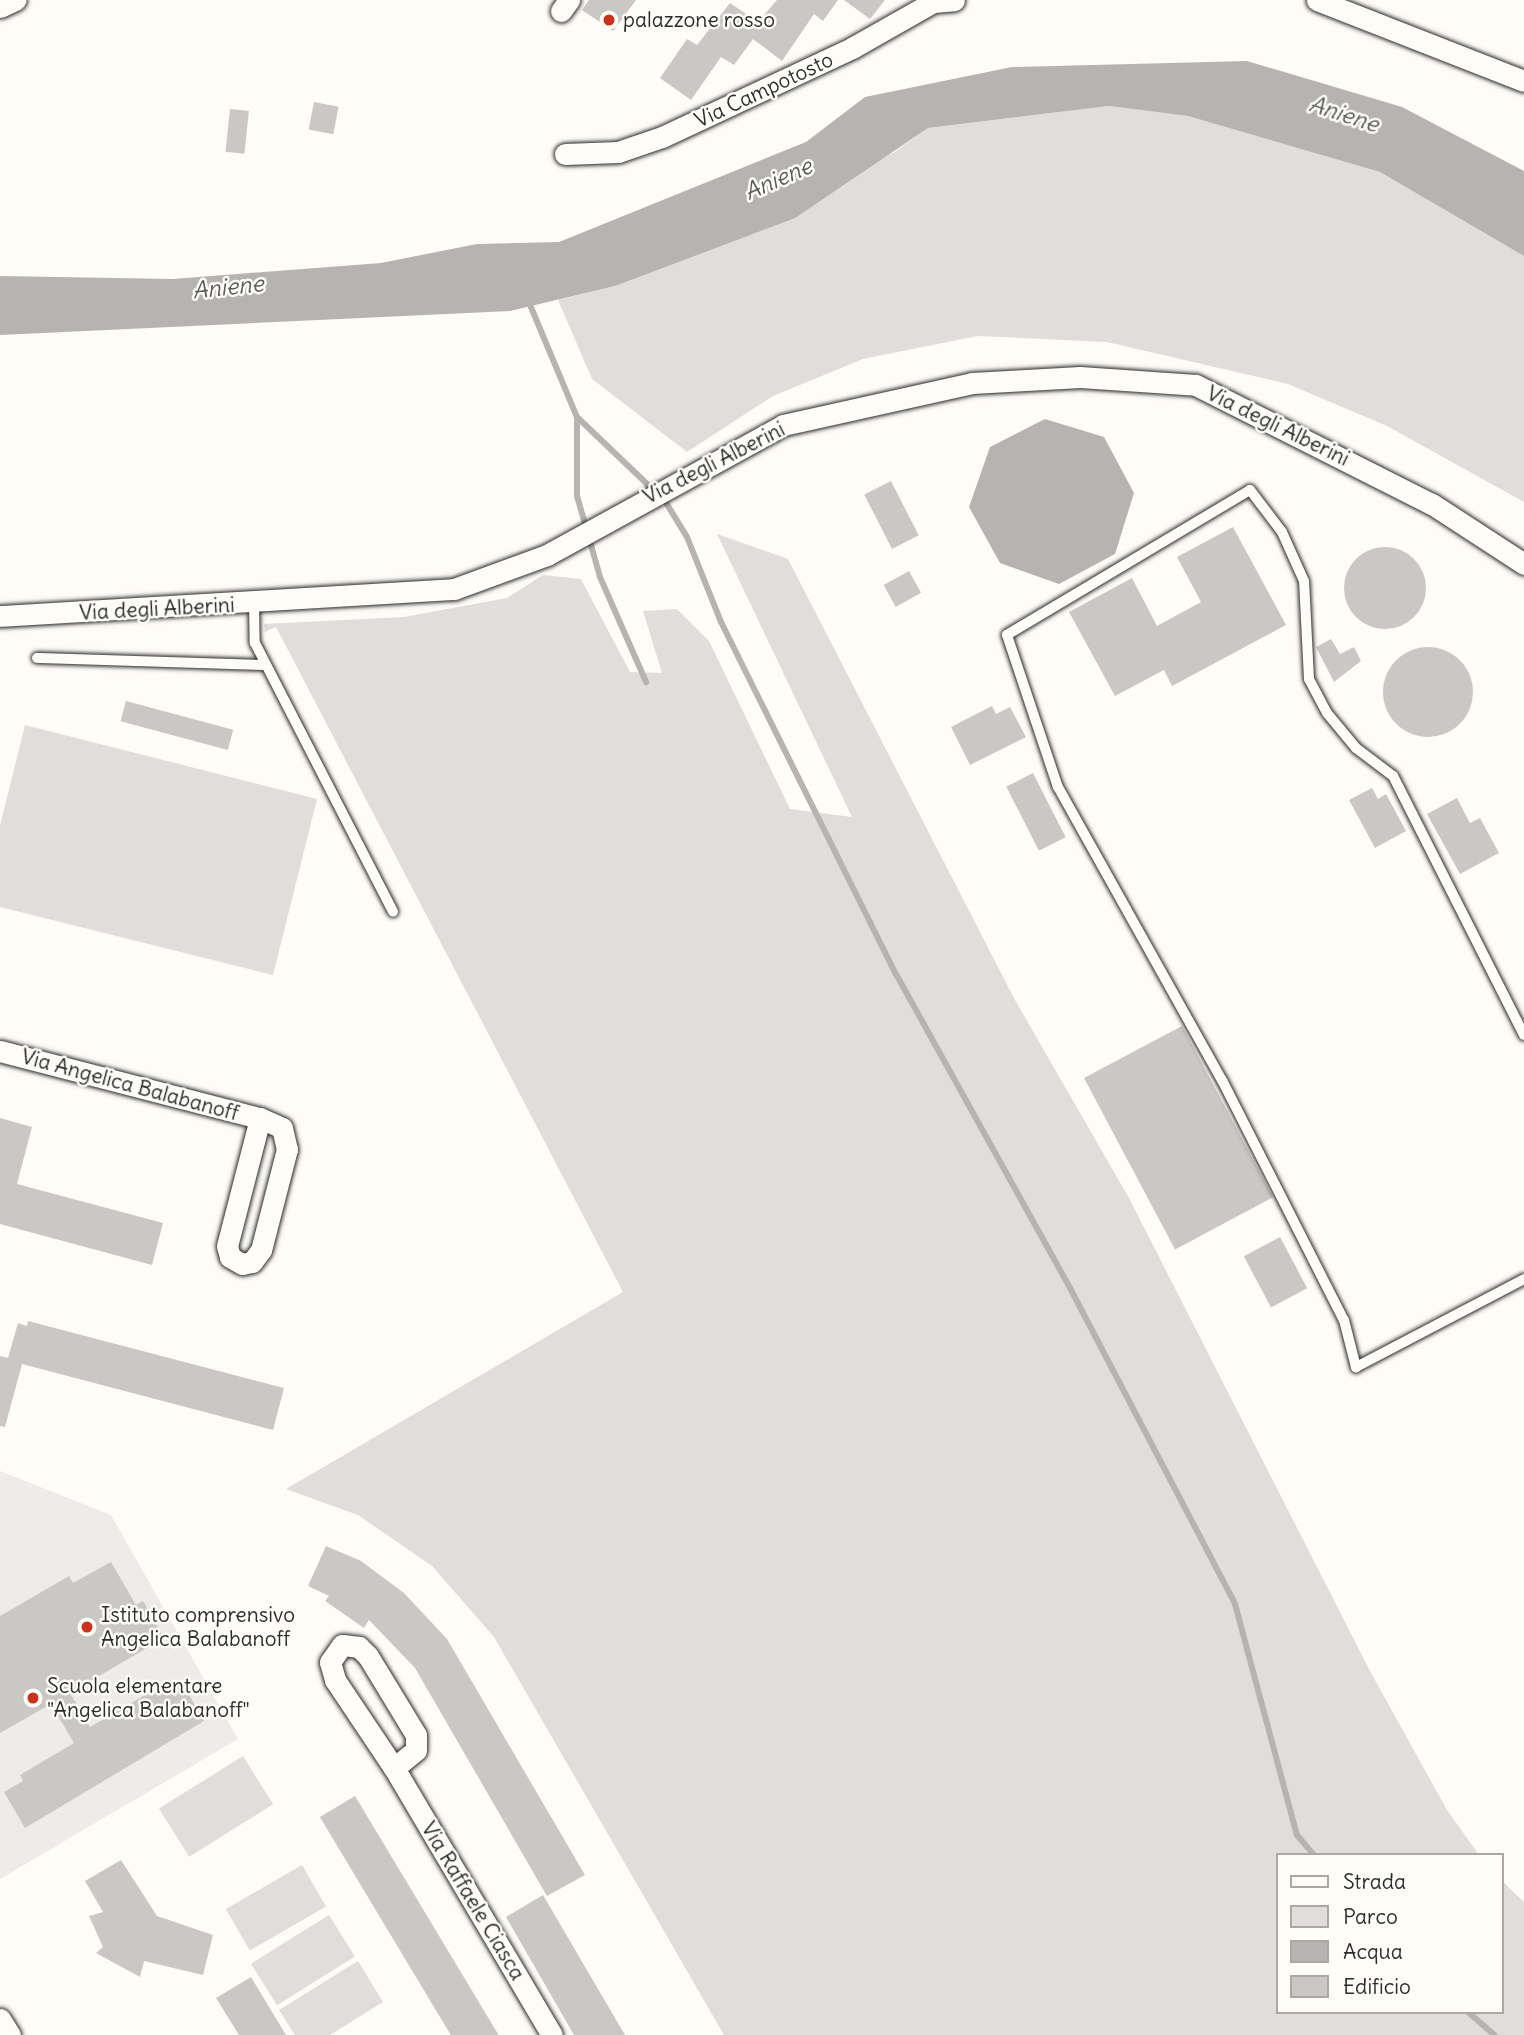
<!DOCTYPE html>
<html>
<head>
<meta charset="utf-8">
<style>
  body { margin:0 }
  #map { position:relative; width:1524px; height:2035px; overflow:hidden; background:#fdfcf7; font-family:Delius,sans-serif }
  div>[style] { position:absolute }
  .built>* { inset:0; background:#edece8 }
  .green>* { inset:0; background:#dfdeda; transform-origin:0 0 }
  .water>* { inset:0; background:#b5b4b1 }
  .stream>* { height:6px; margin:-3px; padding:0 3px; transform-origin:3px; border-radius:3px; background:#b5b4b1 }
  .building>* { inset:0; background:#c9c8c4; transform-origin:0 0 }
  .round { border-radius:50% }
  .roads { filter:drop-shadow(0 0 2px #2b2b2b) drop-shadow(0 0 2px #2b2b2b) }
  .service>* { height:10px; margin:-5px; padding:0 5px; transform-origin:5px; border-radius:5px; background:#fdfcf7 }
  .minor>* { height:21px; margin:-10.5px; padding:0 10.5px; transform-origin:10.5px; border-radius:10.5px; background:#fdfcf7 }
  .dots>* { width:19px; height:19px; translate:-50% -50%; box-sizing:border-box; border:4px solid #fdfcf7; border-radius:50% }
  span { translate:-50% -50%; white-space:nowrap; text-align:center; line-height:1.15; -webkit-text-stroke:5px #fdfcf7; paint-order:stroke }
  .poi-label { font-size:21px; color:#2b2b2b }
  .left { translate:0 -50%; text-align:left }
  .street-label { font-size:21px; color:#2b2b2b }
  .water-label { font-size:23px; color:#5b5b5a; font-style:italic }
  .legend { position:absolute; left:1276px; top:1853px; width:228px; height:161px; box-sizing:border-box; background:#fdfcf7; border:2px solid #a9a8a5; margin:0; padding:9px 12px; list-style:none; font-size:21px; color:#2b2b2b }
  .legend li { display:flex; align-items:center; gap:14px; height:35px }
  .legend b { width:35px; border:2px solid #a9a8a5 }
</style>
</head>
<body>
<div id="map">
  <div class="built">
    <div style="clip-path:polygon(0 1471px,111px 1515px,238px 1739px,0 1879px)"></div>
  </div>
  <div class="green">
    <div style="clip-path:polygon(1109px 106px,1188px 116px,1380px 172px,1524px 256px,1524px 502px,1387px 426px,1288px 384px,1107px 342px,978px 336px,863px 359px,773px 396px,687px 452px,592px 379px,558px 300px,615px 286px,893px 153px,928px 128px)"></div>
    <div style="clip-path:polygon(717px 534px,788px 559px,1015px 1000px,1129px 1198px,1370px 1671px,1447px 1810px,1479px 1855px,1277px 1855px,1277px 2012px,1501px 2012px,1501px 1880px,1524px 1902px,1524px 2035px,724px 2035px,494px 1637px,432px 1566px,358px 1515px,286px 1489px,623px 1292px,276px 627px,265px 632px,264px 624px,404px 617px,507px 598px,543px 575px,581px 579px,630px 672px,662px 673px,643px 611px,677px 609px,709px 641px,790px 809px,852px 817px)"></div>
    <div style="clip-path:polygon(25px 725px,317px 799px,273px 975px,0 907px,0 826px)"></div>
    <div style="left:243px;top:1756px;width:57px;height:99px;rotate:58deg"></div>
    <div style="left:302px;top:1865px;width:48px;height:88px;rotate:60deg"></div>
    <div style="left:329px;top:1915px;width:49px;height:92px;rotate:58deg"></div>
    <div style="clip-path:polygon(358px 1961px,383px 2002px,330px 2035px,295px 2035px,279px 2010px)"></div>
  </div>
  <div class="water">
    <div style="clip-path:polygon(1247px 61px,1402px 107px,1524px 171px,1524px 256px,1380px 172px,1188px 116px,1109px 106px,928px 128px,795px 218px,615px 286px,510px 311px,0 335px,0 276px,173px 279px,381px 263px,477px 244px,559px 242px,806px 142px,865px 97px,1012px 67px)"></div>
    <div style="clip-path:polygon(1045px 419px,1104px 437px,1134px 493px,1115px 554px,1059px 584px,1000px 563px,969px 507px,990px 447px)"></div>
  </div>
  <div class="stream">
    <div style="left:528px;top:300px;width:127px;rotate:67.3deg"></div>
    <div style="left:577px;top:417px;width:122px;rotate:43.7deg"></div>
    <div style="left:665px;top:501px;width:42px;rotate:58.6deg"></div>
    <div style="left:687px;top:537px;width:92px;rotate:68.2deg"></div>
    <div style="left:721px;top:622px;width:393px;rotate:63.6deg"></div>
    <div style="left:896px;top:974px;width:359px;rotate:61deg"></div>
    <div style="left:1070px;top:1288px;width:356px;rotate:62.4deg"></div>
    <div style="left:1235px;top:1604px;width:239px;rotate:75deg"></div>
    <div style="left:1297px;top:1835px;width:26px;rotate:50deg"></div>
    <div style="left:577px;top:417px;width:79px;rotate:90deg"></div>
    <div style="left:577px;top:496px;width:33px;rotate:74deg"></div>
    <div style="left:589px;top:538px;width:41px;rotate:74.2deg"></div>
    <div style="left:600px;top:577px;width:115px;rotate:66.3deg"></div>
    <div style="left:1468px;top:2012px;width:35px;rotate:41deg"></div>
  </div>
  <div class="building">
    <div style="clip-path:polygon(589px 0,636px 0,613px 31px,582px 10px)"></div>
    <div style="clip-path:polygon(777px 0,838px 0,823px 21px,814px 14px,782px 61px,753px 39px,734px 65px,721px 57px,691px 100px,660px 78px,687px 39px,697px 45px,730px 3px,758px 22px)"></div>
    <div style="clip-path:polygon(844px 0,885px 0,870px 19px)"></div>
    <div style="left:314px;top:102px;width:25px;height:28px;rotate:11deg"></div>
    <div style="left:230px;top:109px;width:19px;height:43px;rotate:6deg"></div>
    <div style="left:891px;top:481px;width:61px;height:30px;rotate:63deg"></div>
    <div style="clip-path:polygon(1233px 527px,1286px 625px,1172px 686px,1164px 670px,1115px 696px,1069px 612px,1132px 578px,1157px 626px,1201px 602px,1177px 557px)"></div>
    <div class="round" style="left:1344px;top:547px;width:82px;height:82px"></div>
    <div style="left:909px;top:571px;width:25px;height:29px;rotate:61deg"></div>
    <div style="clip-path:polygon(1331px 639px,1340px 654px,1354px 647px,1361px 661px,1334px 682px,1316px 647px)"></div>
    <div class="round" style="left:1383px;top:647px;width:90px;height:90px"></div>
    <div style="left:126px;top:701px;width:111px;height:21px;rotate:15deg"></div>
    <div style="clip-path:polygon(992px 706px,996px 714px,1010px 707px,1026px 737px,970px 765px,951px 727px)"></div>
    <div style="left:1033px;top:773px;width:72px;height:30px;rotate:63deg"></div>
    <div style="clip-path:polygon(1372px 788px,1378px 799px,1386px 794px,1406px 831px,1375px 848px,1349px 800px)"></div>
    <div style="clip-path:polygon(1457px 798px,1470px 823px,1480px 818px,1499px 853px,1460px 874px,1427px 814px)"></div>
    <div style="left:1182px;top:1026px;width:194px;height:111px;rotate:62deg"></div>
    <div style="clip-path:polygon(0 1118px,32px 1127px,17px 1184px,163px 1223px,152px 1265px,0 1224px)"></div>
    <div style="left:1280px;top:1237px;width:58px;height:41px;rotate:62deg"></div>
    <div style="clip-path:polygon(28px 1321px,284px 1388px,273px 1430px,22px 1364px,5px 1427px,0 1426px,0 1356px,8px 1358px,18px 1323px,27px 1326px)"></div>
    <div style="clip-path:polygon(326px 1546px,361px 1561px,404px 1593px,447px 1639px,585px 1875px,547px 1896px,415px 1668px,369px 1620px,364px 1628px,325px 1601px,329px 1596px,308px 1586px)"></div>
    <div style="clip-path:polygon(111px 1562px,136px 1605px,143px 1601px,164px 1638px,70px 1693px,90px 1727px,159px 1687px,164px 1695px,183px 1684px,204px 1721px,25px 1828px,4px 1792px,23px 1781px,20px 1775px,74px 1743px,51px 1704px,0 1733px,0 1616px,69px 1576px,73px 1583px)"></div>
    <div style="left:355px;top:1796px;width:279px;height:41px;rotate:59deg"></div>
    <div style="clip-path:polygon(121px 1860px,157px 1916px,213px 1935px,203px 1975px,144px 1961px,140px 1977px,96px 1953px,103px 1947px,89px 1916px,103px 1912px,85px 1881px)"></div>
    <div style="clip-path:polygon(543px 1895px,625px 2035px,574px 2035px,506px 1917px)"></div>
    <div style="clip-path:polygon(251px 1977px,286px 2035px,239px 2035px,216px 1998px)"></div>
  </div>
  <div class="roads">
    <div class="service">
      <div style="left:254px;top:604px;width:39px;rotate:89deg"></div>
      <div style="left:255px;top:643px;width:302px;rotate:62.8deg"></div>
      <div style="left:37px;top:658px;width:229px;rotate:1.8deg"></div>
      <div style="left:1524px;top:1035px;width:290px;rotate:-116.8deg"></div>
      <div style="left:1393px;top:776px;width:46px;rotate:-142.9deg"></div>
      <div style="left:1356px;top:748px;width:45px;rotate:-129.6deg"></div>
      <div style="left:1327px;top:713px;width:38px;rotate:-118deg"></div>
      <div style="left:1309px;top:679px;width:98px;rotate:-92.9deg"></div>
      <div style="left:1304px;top:581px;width:54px;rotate:-114.2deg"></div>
      <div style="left:1282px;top:532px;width:53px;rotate:-127.3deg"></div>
      <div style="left:1250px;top:490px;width:283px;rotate:149.2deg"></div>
      <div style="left:1007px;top:635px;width:160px;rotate:71.5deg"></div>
      <div style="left:1058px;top:787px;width:336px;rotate:60.8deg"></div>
      <div style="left:1222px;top:1080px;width:269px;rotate:63.1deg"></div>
      <div style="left:1344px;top:1320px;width:49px;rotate:75.7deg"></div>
      <div style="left:1356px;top:1367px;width:190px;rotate:-27.6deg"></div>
    </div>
    <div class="minor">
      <div style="left:1317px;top:0;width:222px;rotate:21.4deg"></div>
      <div style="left:0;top:7px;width:17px;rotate:-25deg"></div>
      <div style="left:561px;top:11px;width:14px;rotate:-54deg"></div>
      <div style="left:565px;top:154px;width:53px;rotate:-2.2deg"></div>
      <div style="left:618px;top:152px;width:46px;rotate:-18.8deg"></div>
      <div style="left:662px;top:137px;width:210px;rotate:-25.1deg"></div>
      <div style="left:852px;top:48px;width:93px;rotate:-29.6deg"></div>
      <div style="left:933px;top:2px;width:21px;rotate:-5deg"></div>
      <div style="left:0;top:616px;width:455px;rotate:-3.4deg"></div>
      <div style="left:454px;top:589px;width:99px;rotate:-20.1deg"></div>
      <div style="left:547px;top:555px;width:269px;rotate:-28.8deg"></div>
      <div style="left:783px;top:425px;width:194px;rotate:-12.5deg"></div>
      <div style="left:972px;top:383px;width:108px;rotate:-3.2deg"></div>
      <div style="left:1080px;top:377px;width:116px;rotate:3.9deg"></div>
      <div style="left:1196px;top:385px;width:264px;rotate:26.8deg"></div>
      <div style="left:1432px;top:504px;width:110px;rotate:33.1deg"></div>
      <div style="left:0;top:1051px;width:268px;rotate:14.5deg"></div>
      <div style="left:260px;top:1118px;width:24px;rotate:24deg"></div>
      <div style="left:282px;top:1128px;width:22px;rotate:77deg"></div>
      <div style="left:287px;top:1149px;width:104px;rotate:104.4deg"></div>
      <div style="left:261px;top:1250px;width:15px;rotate:127deg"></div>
      <div style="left:252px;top:1262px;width:10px;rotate:169deg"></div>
      <div style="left:242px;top:1264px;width:14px;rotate:-150deg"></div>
      <div style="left:230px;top:1257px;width:11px;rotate:-105deg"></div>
      <div style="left:227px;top:1246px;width:132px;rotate:-75.5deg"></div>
      <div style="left:394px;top:1768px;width:28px;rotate:-39deg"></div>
      <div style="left:416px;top:1750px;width:15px;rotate:-90deg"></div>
      <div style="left:416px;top:1735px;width:92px;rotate:-121.3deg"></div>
      <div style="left:368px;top:1656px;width:13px;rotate:-135deg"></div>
      <div style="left:359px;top:1647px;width:17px;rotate:-173deg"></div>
      <div style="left:342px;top:1645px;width:21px;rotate:125deg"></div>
      <div style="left:330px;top:1662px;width:19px;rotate:74deg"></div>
      <div style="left:335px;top:1680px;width:106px;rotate:56.2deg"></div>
      <div style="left:394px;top:1768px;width:310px;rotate:59.4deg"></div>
      <div style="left:0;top:2019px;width:19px;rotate:58deg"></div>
    </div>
  </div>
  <div class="dots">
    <div style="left:609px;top:20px;background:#c8321e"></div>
    <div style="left:87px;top:1627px;background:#c8321e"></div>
    <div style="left:33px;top:1698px;background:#c8321e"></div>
  </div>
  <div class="poi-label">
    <span class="left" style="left:623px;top:20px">palazzone rosso</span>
    <span class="left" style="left:101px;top:1627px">Istituto comprensivo<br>Angelica Balabanoff</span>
    <span class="left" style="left:47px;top:1698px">Scuola elementare<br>"Angelica Balabanoff"</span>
  </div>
  <div class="street-label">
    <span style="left:764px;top:90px;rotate:-25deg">Via Campotosto</span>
    <span style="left:1278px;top:426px;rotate:26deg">Via degli Alberini</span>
    <span style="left:714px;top:463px;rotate:-27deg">Via degli Alberini</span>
    <span style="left:157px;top:609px;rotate:-3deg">Via degli Alberini</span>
    <span style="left:130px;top:1085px;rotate:15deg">Via Angelica Balabanoff</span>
    <span style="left:473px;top:1901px;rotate:59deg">Via Raffaele Ciasca</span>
  </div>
  <div class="water-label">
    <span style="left:1344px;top:114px;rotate:18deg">Aniene</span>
    <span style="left:778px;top:179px;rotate:-24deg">Aniene</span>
    <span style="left:228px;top:287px;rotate:-6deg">Aniene</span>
  </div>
  <ul class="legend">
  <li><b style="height:9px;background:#fdfcf7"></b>Strada</li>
  <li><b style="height:19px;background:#dfdeda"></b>Parco</li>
  <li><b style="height:19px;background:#b5b4b1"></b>Acqua</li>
  <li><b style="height:19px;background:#c9c8c4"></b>Edificio</li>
  </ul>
</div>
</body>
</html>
